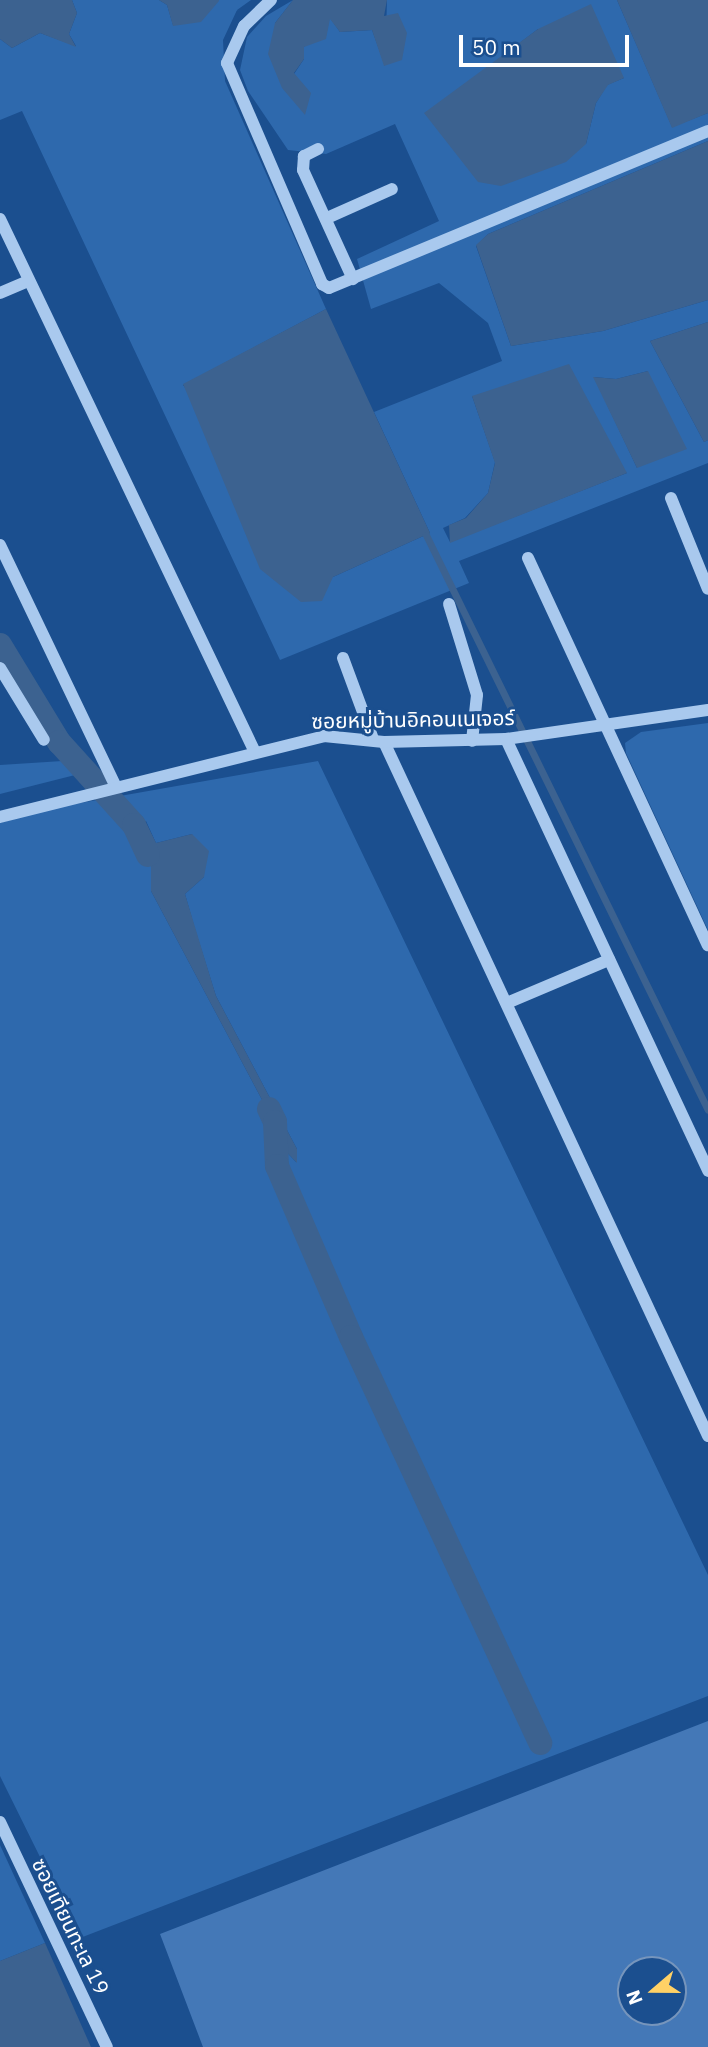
<!DOCTYPE html>
<html>
<head>
<meta charset="utf-8">
<style>
  body { margin:0 }
  #map { position:relative; width:708px; height:2047px; overflow:hidden; background:#1b4f8f; font-family:"IBM Plex Sans","Noto Sans Thai",sans-serif }
  div>[style] { position:absolute }
  .green>* { inset:0; background:#2e69ad }
  .water>* { inset:0; background:#3c6290 }
  .stream>* { height:7px; margin:-3.5px; padding:0 3.5px; transform-origin:3.5px; border-radius:3.5px; background:#3c6290 }
  .canal>* { height:24px; margin:-12px; padding:0 12px; transform-origin:12px; border-radius:12px; background:#3c6290 }
  .building>* { inset:0; background:#4478b7 }
  .minor>* { height:12px; margin:-6px; padding:0 6px; transform-origin:6px; border-radius:6px; background:#a9c9ee }
  span { translate:-50% -50%; white-space:nowrap; text-align:center; line-height:1.15; -webkit-text-stroke:6px #1b4f8f; paint-order:stroke }
  .street-label { font-size:21px; color:#fff }
  .north { position:absolute; left:617px; top:1956px; width:70px; height:70px; box-sizing:border-box; background:#1b4f8f; border:2px solid #7695bc; border-radius:50%; rotate:250deg; font-size:19px; font-weight:700; line-height:28px; text-align:center; color:#fff }
  .north::after { content:''; display:block; margin:auto; width:24px; height:32px; background:#ffd166; clip-path:polygon(50% 0,100% 100%,50% 72%,0 100%) }
  .scale { position:absolute; left:459px; top:35px; width:170px; height:32px; box-sizing:border-box; border:4px solid #fff; border-top:0; padding-left:9px; font-size:21px; line-height:24px; white-space:nowrap; color:#fff; -webkit-text-stroke:5px #1b4f8f; paint-order:stroke }
</style>
</head>
<body>
<div id="map">
  <div class="green">
    <div style="clip-path:polygon(evenodd,72px 0,159px 0,167px 5px,173px 25px,219px 0,251px 0,237px 10px,223px 40px,225px 81px,326px 309px,183px 385px,333px 577px,430px 533px,374px 412px,502px 361px,488px 323px,439px 283px,371px 309px,357px 259px,439px 221px,395px 124px,326px 154px,288px 150px,248px 91px,240px 70px,247px 37px,266px 16px,293px 0,275px 23px,294px 74px,304px 59px,304px 47px,330px 18px,340px 32px,372px 30px,385px 66px,387px 0,617px 0,672px 127px,708px 113px,708px 141px,488px 234px,476px 246px,511px 346px,603px 331px,708px 300px,708px 322px,650px 341px,704px 442px,708px 440px,708px 463px,459px 561px,469px 583px,280px 660px,22px 111px,0 120px,0 39px,12px 48px,40px 33px,76px 46px,69px 34px,77px 13px,72px 0,538px 29px,624px 78px,607px 85px,596px 103px,586px 144px,497px 60px,538px 29px,72px 0,648px 371px,637px 468px,594px 377px,616px 379px,648px 371px,72px 0,472px 396px,627px 473px,450px 542px,443px 528px,465px 518px,488px 493px,495px 462px,472px 396px)"></div>
    <div style="clip-path:polygon(708px 723px,708px 930px,626px 753px,625px 743px,641px 732px)"></div>
    <div style="clip-path:polygon(78px 760px,83px 773px,0 794px,0 765px)"></div>
    <div style="clip-path:polygon(evenodd,318px 761px,708px 1575px,708px 1696px,80px 1938px,0 1776px,0 823px,52px 808px,318px 761px,146px 821px,156px 843px,192px 834px,204px 877px,185px 894px,195px 929px,216px 996px,297px 1149px,296px 1162px,275px 1140px,265px 1144px,268px 1111px,151px 891px,151px 865px,134px 825px,146px 821px)"></div>
    <div style="clip-path:polygon(0 1845px,45px 1943px,0 1961px)"></div>
  </div>
  <div class="water">
    <div style="clip-path:polygon(0 0,72px 0,77px 13px,69px 34px,76px 47px,40px 33px,12px 48px,0 39px)"></div>
    <div style="clip-path:polygon(159px 0,219px 0,219px 1px,201px 22px,173px 26px,167px 5px)"></div>
    <div style="clip-path:polygon(293px 0,387px 0,384px 16px,398px 13px,407px 33px,402px 60px,384px 66px,372px 30px,340px 32px,330px 19px,326px 39px,304px 47px,304px 59px,294px 73px,311px 93px,305px 115px,282px 88px,268px 54px,275px 23px)"></div>
    <div style="clip-path:polygon(617px 0,708px 0,708px 113px,672px 128px)"></div>
    <div style="clip-path:polygon(591px 4px,624px 78px,608px 85px,596px 103px,586px 144px,566px 162px,501px 186px,478px 182px,424px 113px,538px 29px)"></div>
    <div style="clip-path:polygon(708px 141px,708px 300px,603px 331px,511px 346px,476px 245px,488px 234px)"></div>
    <div style="clip-path:polygon(326px 309px,430px 533px,333px 577px,322px 601px,301px 602px,260px 569px,183px 384px)"></div>
    <div style="clip-path:polygon(708px 322px,708px 440px,704px 442px,650px 341px)"></div>
    <div style="clip-path:polygon(569px 364px,627px 473px,450px 543px,449px 525px,466px 518px,488px 493px,495px 463px,472px 396px)"></div>
    <div style="clip-path:polygon(648px 371px,687px 449px,637px 468px,593px 377px,616px 379px)"></div>
    <div style="clip-path:polygon(145px 821px,156px 843px,192px 834px,209px 851px,204px 877px,185px 894px,216px 996px,297px 1149px,297px 1163px,275px 1140px,265px 1144px,268px 1111px,151px 891px,151px 865px,134px 825px)"></div>
    <div style="clip-path:polygon(45px 1943px,91px 2047px,0 2047px,0 1961px)"></div>
  </div>
  <div class="stream">
    <div style="left:426px;top:535px;width:640px;rotate:63.88deg"></div>
  </div>
  <div class="canal">
    <div style="left:0;top:645px;width:114px;rotate:58.7deg"></div>
    <div style="left:59px;top:742px;width:112px;rotate:47.9deg"></div>
    <div style="left:134px;top:825px;width:33px;rotate:65deg"></div>
    <div style="left:269px;top:1109px;width:14px;rotate:65deg"></div>
    <div style="left:275px;top:1122px;width:44px;rotate:87.4deg"></div>
    <div style="left:277px;top:1166px;width:186px;rotate:66.6deg"></div>
    <div style="left:351px;top:1337px;width:448px;rotate:65deg"></div>
  </div>
  <div class="building">
    <div style="clip-path:polygon(evenodd,708px 1721px,708px 2047px,203px 2047px,160px 1934px,708px 1721px,631px 1970px,673px 1970px,673px 2012px,631px 2012px,631px 1970px)"></div>
  </div>
  <div class="minor">
    <div style="left:271px;top:0;width:37px;rotate:136deg"></div>
    <div style="left:244px;top:26px;width:41px;rotate:114.7deg"></div>
    <div style="left:227px;top:63px;width:241px;rotate:66.7deg"></div>
    <div style="left:322px;top:284px;width:8px;rotate:30deg"></div>
    <div style="left:329px;top:288px;width:410px;rotate:-22.5deg"></div>
    <div style="left:318px;top:149px;width:16px;rotate:153deg"></div>
    <div style="left:304px;top:156px;width:14px;rotate:94deg"></div>
    <div style="left:303px;top:170px;width:120px;rotate:65.4deg"></div>
    <div style="left:327px;top:218px;width:71px;rotate:-24deg"></div>
    <div style="left:0;top:219px;width:589px;rotate:64.44deg"></div>
    <div style="left:0;top:293px;width:30px;rotate:-23deg"></div>
    <div style="left:671px;top:498px;width:98px;rotate:67.9deg"></div>
    <div style="left:0;top:545px;width:266px;rotate:64.4deg"></div>
    <div style="left:528px;top:558px;width:427px;rotate:65.1deg"></div>
    <div style="left:449px;top:604px;width:95px;rotate:72.9deg"></div>
    <div style="left:477px;top:695px;width:46px;rotate:96.2deg"></div>
    <div style="left:343px;top:658px;width:86px;rotate:69.7deg"></div>
    <div style="left:0;top:668px;width:84px;rotate:58.6deg"></div>
    <div style="left:506px;top:739px;width:477px;rotate:64.9deg"></div>
    <div style="left:384px;top:742px;width:766px;rotate:64.97deg"></div>
    <div style="left:0;top:817px;width:334px;rotate:-14deg"></div>
    <div style="left:324px;top:736px;width:60px;rotate:5.7deg"></div>
    <div style="left:384px;top:742px;width:122px;rotate:-1.4deg"></div>
    <div style="left:506px;top:739px;width:204px;rotate:-8.2deg"></div>
    <div style="left:507px;top:1003px;width:111px;rotate:-22.9deg"></div>
    <div style="left:0;top:1822px;width:249px;rotate:64.6deg"></div>
  </div>
  <div class="street-label">
    <span style="left:413px;top:719px;rotate:-1deg">ซอยหมู่บ้านอิคอนเนเจอร์</span>
    <span style="left:71px;top:1926px;rotate:64deg">ซอยเทียนทะเล 19</span>
  </div>
  <div class="north">N</div>
  <div class="scale">50 m</div>
</div>
</body>
</html>
